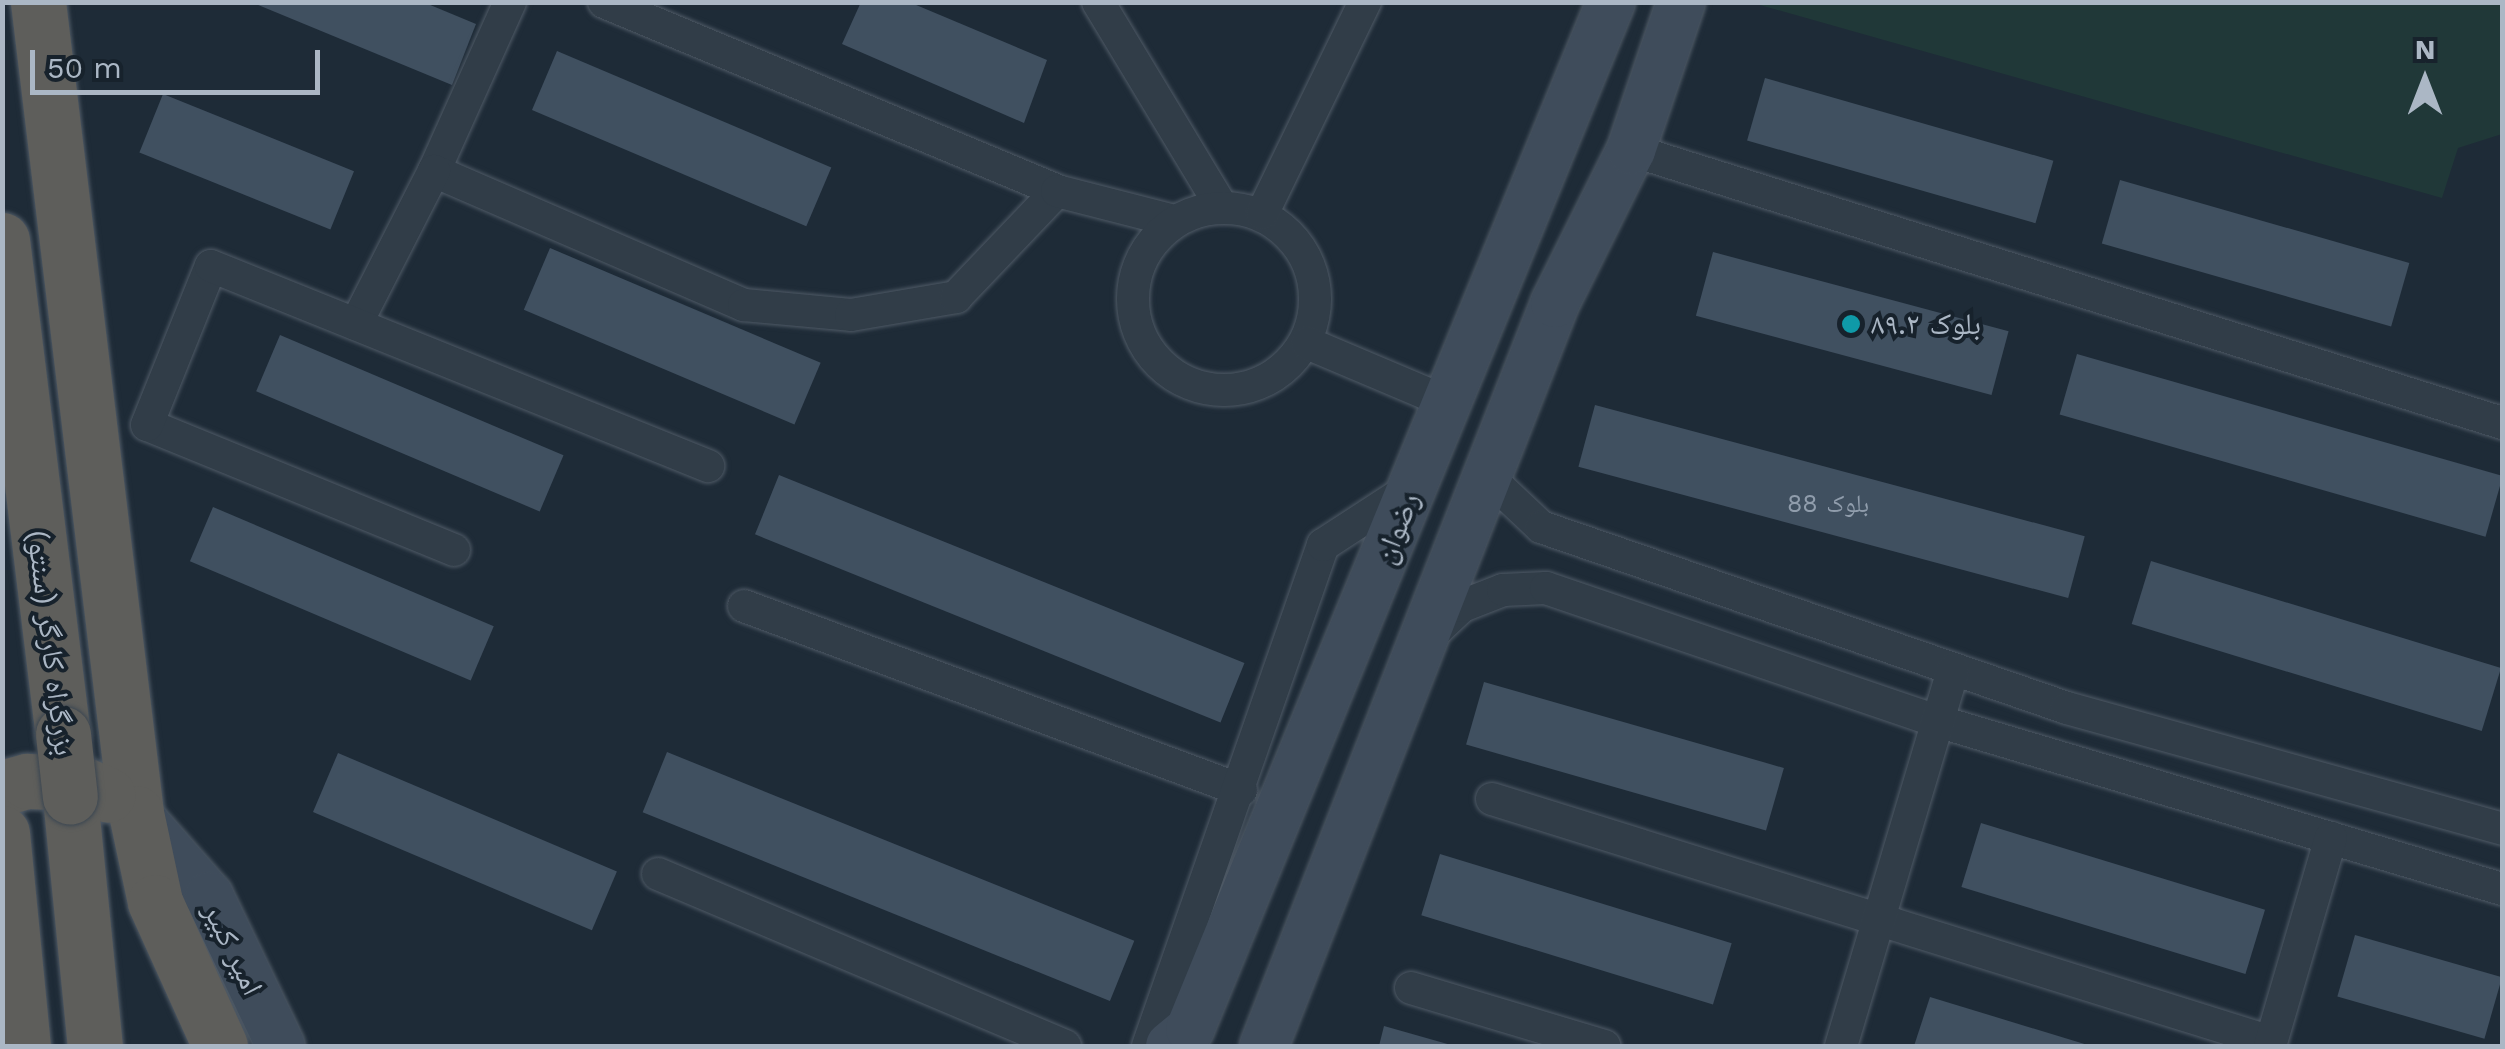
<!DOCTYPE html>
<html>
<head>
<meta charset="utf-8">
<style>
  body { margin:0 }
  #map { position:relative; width:2505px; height:1049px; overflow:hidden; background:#1e2b37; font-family:"Work Sans","Noto Naskh Arabic",sans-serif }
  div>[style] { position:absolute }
  .green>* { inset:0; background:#203838 }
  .building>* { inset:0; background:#405060; transform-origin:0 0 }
  .roads { filter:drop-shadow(0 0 2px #4f5a66) drop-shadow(0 0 2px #4f5a66) }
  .minor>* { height:32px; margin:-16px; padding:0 16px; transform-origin:16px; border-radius:16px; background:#313d48 }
  .minor>.ring { margin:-16px; padding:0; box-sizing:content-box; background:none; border:32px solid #313d48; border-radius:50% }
  .secondary>* { height:48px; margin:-24px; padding:0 24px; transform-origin:24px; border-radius:24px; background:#3f4c5b }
  .trunk>* { height:55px; margin:-27.5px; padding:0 27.5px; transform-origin:27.5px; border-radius:27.5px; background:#5e5e5b }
  .bridges { filter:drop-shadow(0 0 2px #3c4752) drop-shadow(0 0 2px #3c4752) }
  .trunk-bridge>* { height:55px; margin:-27.5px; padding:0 27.5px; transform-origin:27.5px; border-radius:27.5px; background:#5e5e5b }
  .dots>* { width:28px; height:28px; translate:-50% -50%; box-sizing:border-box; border:5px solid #17222c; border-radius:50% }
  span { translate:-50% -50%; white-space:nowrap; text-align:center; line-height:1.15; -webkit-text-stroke:8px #17222c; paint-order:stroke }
  .number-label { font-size:25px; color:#909dac }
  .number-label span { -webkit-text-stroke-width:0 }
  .poi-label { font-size:30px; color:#abb7c5 }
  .left { translate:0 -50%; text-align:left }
  .street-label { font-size:30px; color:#abb7c5 }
  .frame { position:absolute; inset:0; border:5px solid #abb7c5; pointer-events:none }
  .north { position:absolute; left:2375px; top:30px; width:100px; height:100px; -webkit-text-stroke:8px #17222c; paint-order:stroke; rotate:0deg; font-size:28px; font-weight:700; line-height:40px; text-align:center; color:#abb7c5 }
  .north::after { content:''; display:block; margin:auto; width:35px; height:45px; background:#abb7c5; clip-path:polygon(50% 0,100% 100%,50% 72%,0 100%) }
  .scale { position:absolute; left:30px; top:50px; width:290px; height:45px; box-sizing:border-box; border:5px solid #abb7c5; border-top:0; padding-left:12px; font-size:30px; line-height:35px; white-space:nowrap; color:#abb7c5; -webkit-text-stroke:8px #17222c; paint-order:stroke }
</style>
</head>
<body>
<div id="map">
  <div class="green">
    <div style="clip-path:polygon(1753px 3px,2502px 3px,2502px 134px,2458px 148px,2442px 198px)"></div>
  </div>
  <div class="building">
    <div style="clip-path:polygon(251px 2px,423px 2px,476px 24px,452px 85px)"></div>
    <div style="clip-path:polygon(861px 2px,909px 2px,1047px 60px,1024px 123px,842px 44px)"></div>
    <div style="left:557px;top:51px;width:298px;height:64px;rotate:23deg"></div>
    <div style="left:1765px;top:78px;width:300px;height:65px;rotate:16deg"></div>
    <div style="left:163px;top:94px;width:206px;height:63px;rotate:22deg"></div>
    <div style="left:2120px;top:180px;width:301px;height:66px;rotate:16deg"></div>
    <div style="left:550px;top:248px;width:294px;height:67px;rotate:23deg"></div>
    <div style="left:1713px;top:252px;width:306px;height:66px;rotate:15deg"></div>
    <div style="left:280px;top:335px;width:308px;height:61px;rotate:23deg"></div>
    <div style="left:2077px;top:354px;width:443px;height:63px;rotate:16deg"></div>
    <div style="left:1595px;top:405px;width:507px;height:64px;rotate:15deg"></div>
    <div style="left:779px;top:475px;width:502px;height:64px;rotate:22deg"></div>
    <div style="left:213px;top:507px;width:305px;height:59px;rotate:23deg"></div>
    <div style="left:2151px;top:561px;width:366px;height:66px;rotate:17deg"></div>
    <div style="left:1484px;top:682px;width:312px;height:65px;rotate:16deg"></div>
    <div style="left:667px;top:752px;width:504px;height:65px;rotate:22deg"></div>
    <div style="left:338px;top:753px;width:303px;height:64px;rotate:23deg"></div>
    <div style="left:1981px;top:823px;width:297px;height:67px;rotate:17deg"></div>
    <div style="left:1440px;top:854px;width:305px;height:64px;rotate:17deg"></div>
    <div style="left:2355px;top:935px;width:153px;height:64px;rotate:16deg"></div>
    <div style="clip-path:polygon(1930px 997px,2091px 1046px,1914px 1046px)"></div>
    <div style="clip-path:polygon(1384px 1026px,1451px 1045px,1451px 1046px,1379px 1046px)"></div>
  </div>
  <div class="roads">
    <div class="minor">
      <div style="left:510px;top:2px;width:185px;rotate:114.2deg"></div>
      <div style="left:434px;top:171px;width:338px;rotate:23.4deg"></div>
      <div style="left:744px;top:305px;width:107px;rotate:5.3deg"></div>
      <div style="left:851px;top:315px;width:107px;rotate:-9.7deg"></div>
      <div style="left:956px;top:297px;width:146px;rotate:-46.4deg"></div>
      <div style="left:604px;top:2px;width:491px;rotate:22.6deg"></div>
      <div style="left:1057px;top:191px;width:121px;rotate:14.4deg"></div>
      <div style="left:1098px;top:2px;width:238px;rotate:58.9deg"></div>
      <div style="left:1631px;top:150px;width:913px;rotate:17.4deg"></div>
      <div class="ring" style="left:1133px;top:208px;width:150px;height:150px"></div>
      <div style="left:1262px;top:214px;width:236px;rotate:-64.1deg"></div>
      <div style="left:356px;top:324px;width:172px;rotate:-63deg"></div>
      <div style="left:1307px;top:343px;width:149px;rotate:22.9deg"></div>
      <div style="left:1486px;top:475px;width:76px;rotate:43.4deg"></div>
      <div style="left:1541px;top:527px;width:556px;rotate:18.99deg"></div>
      <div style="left:2067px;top:708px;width:452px;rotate:15.5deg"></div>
      <div style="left:454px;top:550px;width:331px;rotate:-157.8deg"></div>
      <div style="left:147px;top:425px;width:171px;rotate:-68.1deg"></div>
      <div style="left:211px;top:266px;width:536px;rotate:21.92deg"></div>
      <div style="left:744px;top:606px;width:530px;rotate:20.32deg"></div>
      <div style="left:1431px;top:635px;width:42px;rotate:-43.1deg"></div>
      <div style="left:1462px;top:606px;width:44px;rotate:-21.3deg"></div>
      <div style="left:1503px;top:590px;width:43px;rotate:-2.7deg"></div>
      <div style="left:1546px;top:588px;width:413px;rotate:18.8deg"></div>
      <div style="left:1937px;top:721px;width:589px;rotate:16.56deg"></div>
      <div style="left:1492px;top:799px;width:816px;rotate:17.32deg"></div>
      <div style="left:658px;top:874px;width:442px;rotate:22.9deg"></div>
      <div style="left:1411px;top:988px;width:202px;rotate:16.7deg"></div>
      <div style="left:1148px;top:1046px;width:531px;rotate:-70.75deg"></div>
      <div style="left:1323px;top:545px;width:106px;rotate:-33.1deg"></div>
      <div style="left:1841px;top:1046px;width:392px;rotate:-73.4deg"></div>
      <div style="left:2270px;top:1046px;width:217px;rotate:-73.7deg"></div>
    </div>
    <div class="secondary">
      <div style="left:136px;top:813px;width:111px;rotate:48.7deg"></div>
      <div style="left:209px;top:896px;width:166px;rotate:64.4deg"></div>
      <div style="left:1170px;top:1046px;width:26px;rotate:-40deg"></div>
      <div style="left:1190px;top:1029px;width:1110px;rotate:-67.71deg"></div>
      <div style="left:1264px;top:1046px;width:798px;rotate:-68.61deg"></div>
      <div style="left:1555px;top:303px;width:171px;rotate:-63.6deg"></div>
      <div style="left:1631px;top:150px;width:156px;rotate:-71.3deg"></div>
    </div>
    <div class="trunk">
      <div style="left:38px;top:2px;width:817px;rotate:83.11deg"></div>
      <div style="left:136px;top:813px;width:91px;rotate:77.9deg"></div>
      <div style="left:155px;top:902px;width:158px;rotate:65.7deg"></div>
      <div style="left:2px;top:240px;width:498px;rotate:83deg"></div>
      <div style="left:2px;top:788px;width:26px;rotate:-16deg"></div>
      <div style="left:27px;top:781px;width:53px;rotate:2.2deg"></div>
      <div style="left:80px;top:783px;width:30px;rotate:23deg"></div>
      <div style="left:70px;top:797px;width:250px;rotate:84.3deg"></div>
      <div style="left:2px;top:833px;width:214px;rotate:84.4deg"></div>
    </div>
  </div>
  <div class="bridges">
    <div class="trunk-bridge">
      <div style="left:63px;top:734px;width:63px;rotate:83.7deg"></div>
    </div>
  </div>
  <div class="dots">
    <div style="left:1851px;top:324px;background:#0f9aa8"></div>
  </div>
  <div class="number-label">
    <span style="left:1828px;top:504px">بلوک 88</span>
  </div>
  <div class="poi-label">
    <span class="left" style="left:1871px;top:324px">بلوک ۸۹.۲</span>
  </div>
  <div class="street-label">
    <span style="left:1397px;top:528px;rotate:-68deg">رضوان</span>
    <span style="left:51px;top:643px;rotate:83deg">بزرگراه کارگر (سنتو)</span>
    <span style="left:233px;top:949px;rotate:64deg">امیر کبیر</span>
  </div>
  <div class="frame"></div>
  <div class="north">N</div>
  <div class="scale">50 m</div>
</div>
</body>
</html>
